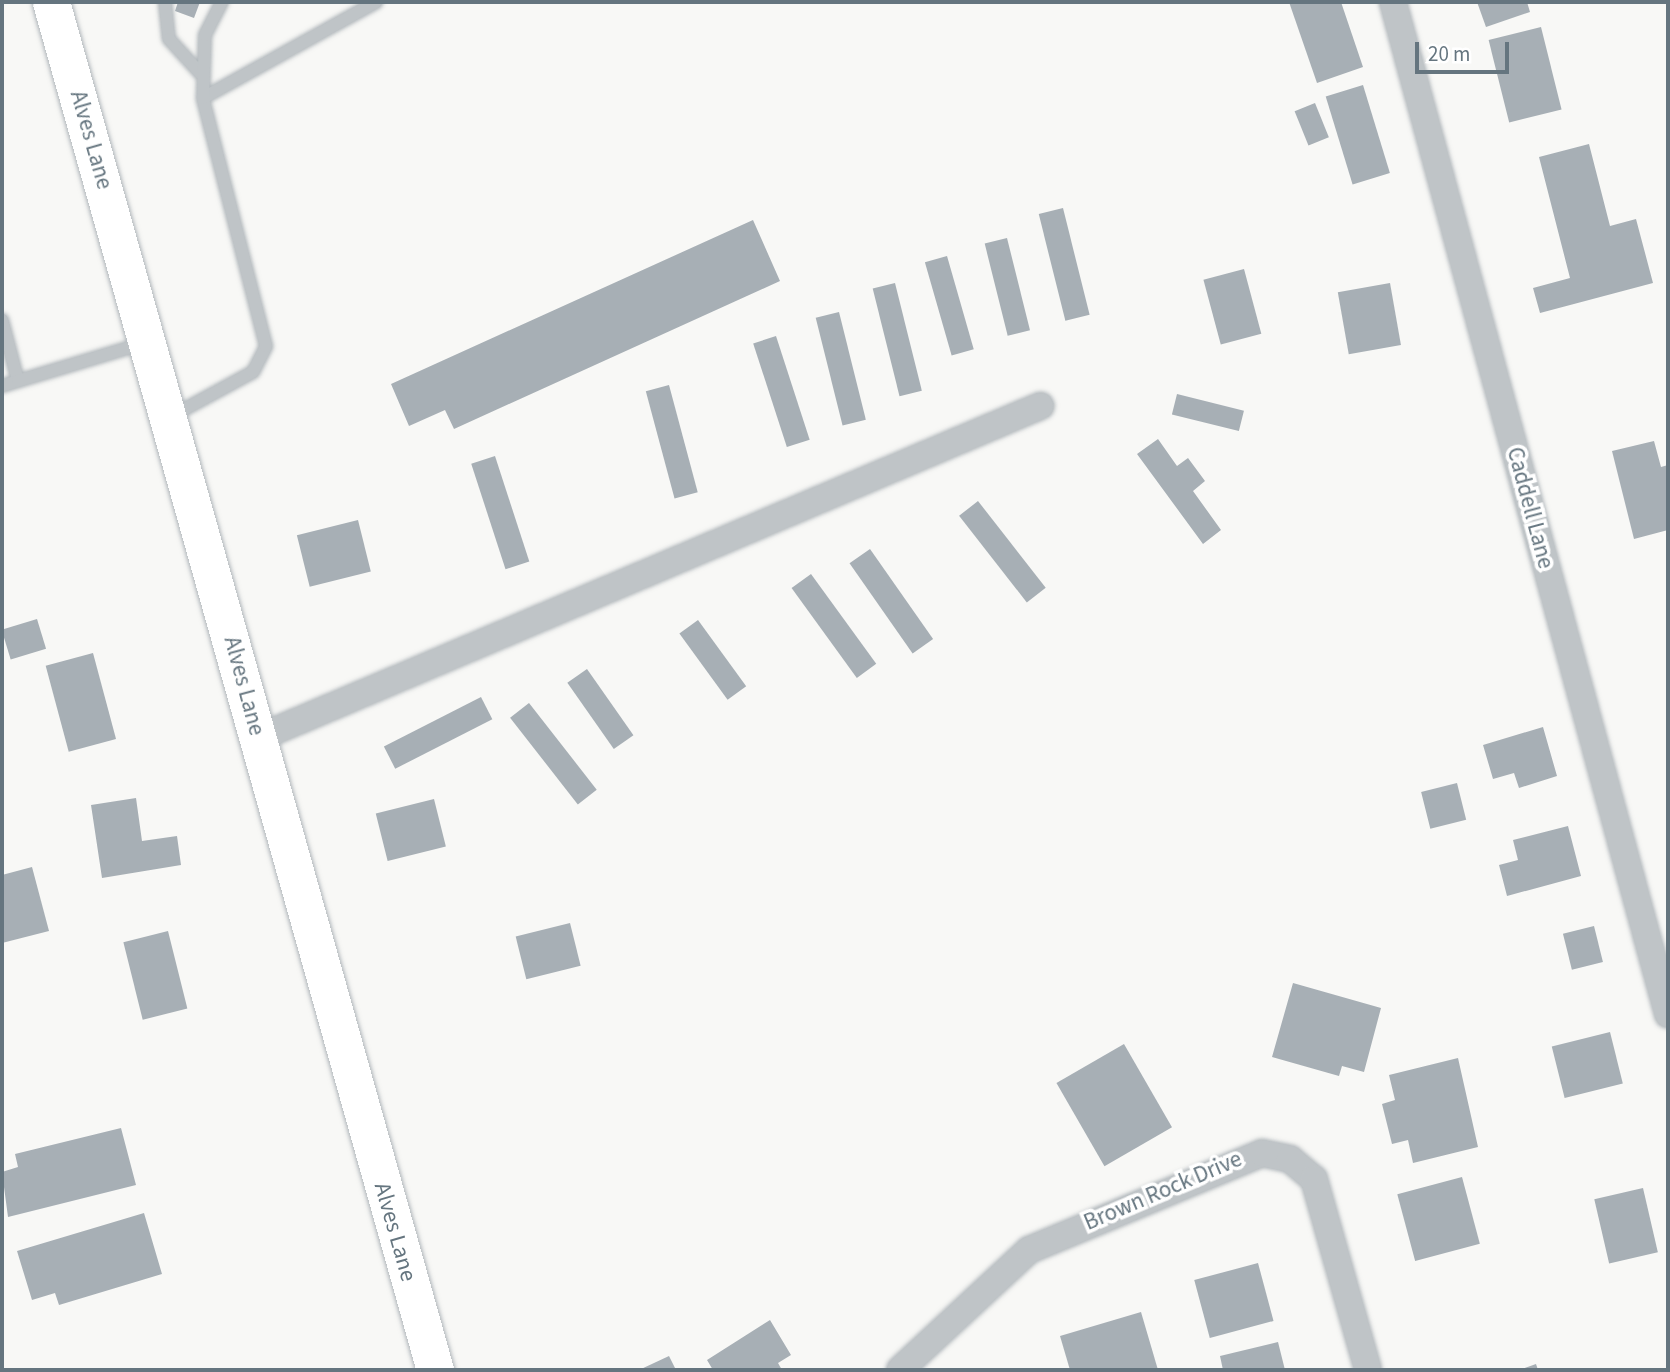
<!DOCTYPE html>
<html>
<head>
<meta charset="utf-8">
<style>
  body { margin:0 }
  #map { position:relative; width:1670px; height:1372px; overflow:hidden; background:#f8f8f6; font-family:"Source Sans 3",sans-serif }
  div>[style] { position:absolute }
  .building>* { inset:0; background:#a7afb5; transform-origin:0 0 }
  .roads { filter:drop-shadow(0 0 2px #b2b8bc) drop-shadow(0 0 2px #b2b8bc) }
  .lane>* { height:12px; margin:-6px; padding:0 6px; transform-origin:6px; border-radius:6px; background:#bfc4c7 }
  .street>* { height:26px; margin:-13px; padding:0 13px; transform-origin:13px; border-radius:13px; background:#bfc4c7 }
  .secondary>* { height:37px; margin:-18.5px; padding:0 18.5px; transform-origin:18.5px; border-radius:18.5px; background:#fff }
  span { translate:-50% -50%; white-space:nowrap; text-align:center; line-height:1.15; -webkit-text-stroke:7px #fff; paint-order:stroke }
  .street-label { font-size:23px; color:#65757f }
  .frame { position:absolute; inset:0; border:4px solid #65757f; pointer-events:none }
  .scale { position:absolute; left:1415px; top:42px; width:94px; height:32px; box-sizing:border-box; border:4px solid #65757f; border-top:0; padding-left:9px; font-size:21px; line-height:24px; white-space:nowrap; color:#65757f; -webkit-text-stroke:5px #fff; paint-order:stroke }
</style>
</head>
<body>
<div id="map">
  <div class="building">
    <div style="clip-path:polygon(178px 2px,200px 2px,194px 18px,175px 11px)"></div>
    <div style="clip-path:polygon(1289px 2px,1341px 2px,1363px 67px,1317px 83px)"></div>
    <div style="clip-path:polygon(1477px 2px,1527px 2px,1530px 12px,1486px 27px)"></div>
    <div style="left:1541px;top:27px;width:85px;height:54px;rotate:76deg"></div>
    <div style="left:1363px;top:85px;width:92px;height:39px;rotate:73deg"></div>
    <div style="left:1315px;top:103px;width:37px;height:22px;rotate:68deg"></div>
    <div style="clip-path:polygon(1589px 144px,1610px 226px,1636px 219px,1653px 283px,1540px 313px,1533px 288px,1570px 278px,1539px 157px)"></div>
    <div style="left:1063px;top:208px;width:110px;height:25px;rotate:76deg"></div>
    <div style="clip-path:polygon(753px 220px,780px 281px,454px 429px,445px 410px,409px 426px,391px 384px)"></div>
    <div style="left:1007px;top:238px;width:95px;height:23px;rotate:76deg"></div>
    <div style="left:947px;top:256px;width:97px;height:23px;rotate:74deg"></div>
    <div style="left:1244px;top:269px;width:67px;height:42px;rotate:75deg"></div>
    <div style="left:895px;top:283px;width:111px;height:23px;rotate:76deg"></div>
    <div style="left:1390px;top:283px;width:63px;height:53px;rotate:80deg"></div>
    <div style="left:839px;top:312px;width:111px;height:24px;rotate:76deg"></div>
    <div style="left:776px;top:336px;width:109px;height:24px;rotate:72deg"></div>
    <div style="left:669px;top:385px;width:111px;height:24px;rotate:75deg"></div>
    <div style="left:1177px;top:394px;width:69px;height:21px;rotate:14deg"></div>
    <div style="clip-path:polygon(1158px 439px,1177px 466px,1188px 458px,1205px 481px,1193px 491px,1221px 530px,1203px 544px,1137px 454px)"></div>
    <div style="clip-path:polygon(1654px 441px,1661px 467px,1668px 465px,1668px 530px,1634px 539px,1612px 451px)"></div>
    <div style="left:495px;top:456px;width:111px;height:25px;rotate:72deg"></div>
    <div style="left:978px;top:501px;width:110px;height:24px;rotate:52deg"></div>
    <div style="left:358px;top:520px;width:53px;height:63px;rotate:76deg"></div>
    <div style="left:870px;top:549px;width:110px;height:25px;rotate:55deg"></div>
    <div style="left:811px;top:574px;width:111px;height:24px;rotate:54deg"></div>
    <div style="left:37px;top:619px;width:31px;height:37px;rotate:73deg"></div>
    <div style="left:698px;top:620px;width:82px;height:23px;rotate:54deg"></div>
    <div style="left:93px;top:653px;width:89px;height:49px;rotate:75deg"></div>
    <div style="left:587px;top:669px;width:81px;height:24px;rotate:55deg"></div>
    <div style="left:481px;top:697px;width:25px;height:109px;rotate:63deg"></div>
    <div style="left:529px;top:703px;width:110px;height:24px;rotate:52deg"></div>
    <div style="clip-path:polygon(1543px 727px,1557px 776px,1519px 788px,1514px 773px,1493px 779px,1483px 745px)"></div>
    <div style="left:1457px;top:783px;width:38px;height:37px;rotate:76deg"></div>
    <div style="clip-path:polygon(136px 798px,142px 841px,177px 836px,181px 865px,102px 878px,91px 805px)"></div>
    <div style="left:434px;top:799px;width:49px;height:60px;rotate:76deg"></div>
    <div style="clip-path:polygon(1568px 826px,1581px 876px,1507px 896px,1499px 865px,1518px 860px,1513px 840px)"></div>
    <div style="clip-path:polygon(32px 867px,49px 931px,2px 943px,2px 875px)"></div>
    <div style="left:570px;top:923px;width:44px;height:56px;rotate:76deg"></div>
    <div style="left:1594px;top:926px;width:37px;height:32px;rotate:76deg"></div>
    <div style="left:168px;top:931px;width:80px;height:46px;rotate:76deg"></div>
    <div style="clip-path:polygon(1293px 983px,1381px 1008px,1364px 1072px,1342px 1066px,1339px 1076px,1272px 1057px)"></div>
    <div style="left:1610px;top:1032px;width:53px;height:60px;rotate:76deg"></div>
    <div style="left:1124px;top:1044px;width:96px;height:78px;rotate:60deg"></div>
    <div style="clip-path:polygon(1458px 1058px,1478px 1147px,1413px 1163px,1408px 1140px,1392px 1144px,1382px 1104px,1395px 1100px,1389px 1075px)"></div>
    <div style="clip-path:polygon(121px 1128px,136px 1185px,8px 1217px,2px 1172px,18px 1167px,15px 1154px)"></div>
    <div style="left:1462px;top:1177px;width:69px;height:67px;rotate:75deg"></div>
    <div style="left:1643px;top:1188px;width:66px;height:50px;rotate:77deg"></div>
    <div style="clip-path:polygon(144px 1213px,162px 1274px,59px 1305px,55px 1293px,32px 1300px,17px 1251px)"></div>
    <div style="left:1258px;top:1263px;width:60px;height:66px;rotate:75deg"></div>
    <div style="clip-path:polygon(1141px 1312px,1158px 1370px,1070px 1370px,1060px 1336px)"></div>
    <div style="clip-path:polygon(770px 1320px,791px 1355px,778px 1363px,782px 1370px,713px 1370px,707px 1360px)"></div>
    <div style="clip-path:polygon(1278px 1342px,1285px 1370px,1223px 1370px,1220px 1356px)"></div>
    <div style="clip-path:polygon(669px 1356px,676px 1370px,639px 1370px)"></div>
    <div style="clip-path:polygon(1536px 1364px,1538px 1370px,1519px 1370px)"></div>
  </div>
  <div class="roads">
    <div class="lane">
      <div style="left:165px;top:2px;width:37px;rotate:84deg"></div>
      <div style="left:169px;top:39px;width:46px;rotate:47.6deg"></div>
      <div style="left:203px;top:98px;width:198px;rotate:-29deg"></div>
      <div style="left:2px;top:320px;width:63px;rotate:75.3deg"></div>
      <div style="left:18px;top:381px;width:17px;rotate:163deg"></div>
      <div style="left:18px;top:381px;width:133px;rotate:-16.7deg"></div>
      <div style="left:172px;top:416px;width:92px;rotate:-28.5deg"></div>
      <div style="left:253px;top:372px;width:29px;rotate:-63deg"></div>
      <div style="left:266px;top:346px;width:256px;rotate:-104.3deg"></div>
      <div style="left:203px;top:98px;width:63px;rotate:-88.2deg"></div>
      <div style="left:205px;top:35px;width:37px;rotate:-63deg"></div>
    </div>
    <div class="street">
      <div style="left:1393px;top:2px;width:1049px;rotate:74.8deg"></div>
      <div style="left:258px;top:738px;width:850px;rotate:-23deg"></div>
      <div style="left:900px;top:1370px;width:176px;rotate:-42.9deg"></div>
      <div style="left:1029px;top:1250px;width:252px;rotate:-22.6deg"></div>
      <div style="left:1262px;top:1153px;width:29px;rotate:12deg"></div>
      <div style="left:1290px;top:1159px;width:31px;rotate:40deg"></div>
      <div style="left:1314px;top:1179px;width:198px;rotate:74.2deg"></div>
    </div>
    <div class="secondary">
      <div style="left:51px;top:2px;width:1421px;rotate:74.32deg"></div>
    </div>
  </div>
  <div class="street-label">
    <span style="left:91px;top:140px;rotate:74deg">Alves Lane</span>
    <span style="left:1530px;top:508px;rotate:75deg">Caddell Lane</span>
    <span style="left:244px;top:686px;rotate:75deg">Alves Lane</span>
    <span style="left:1163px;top:1191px;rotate:-23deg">Brown Rock Drive</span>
    <span style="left:395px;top:1232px;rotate:74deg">Alves Lane</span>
  </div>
  <div class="frame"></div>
  <div class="scale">20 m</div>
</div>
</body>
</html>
